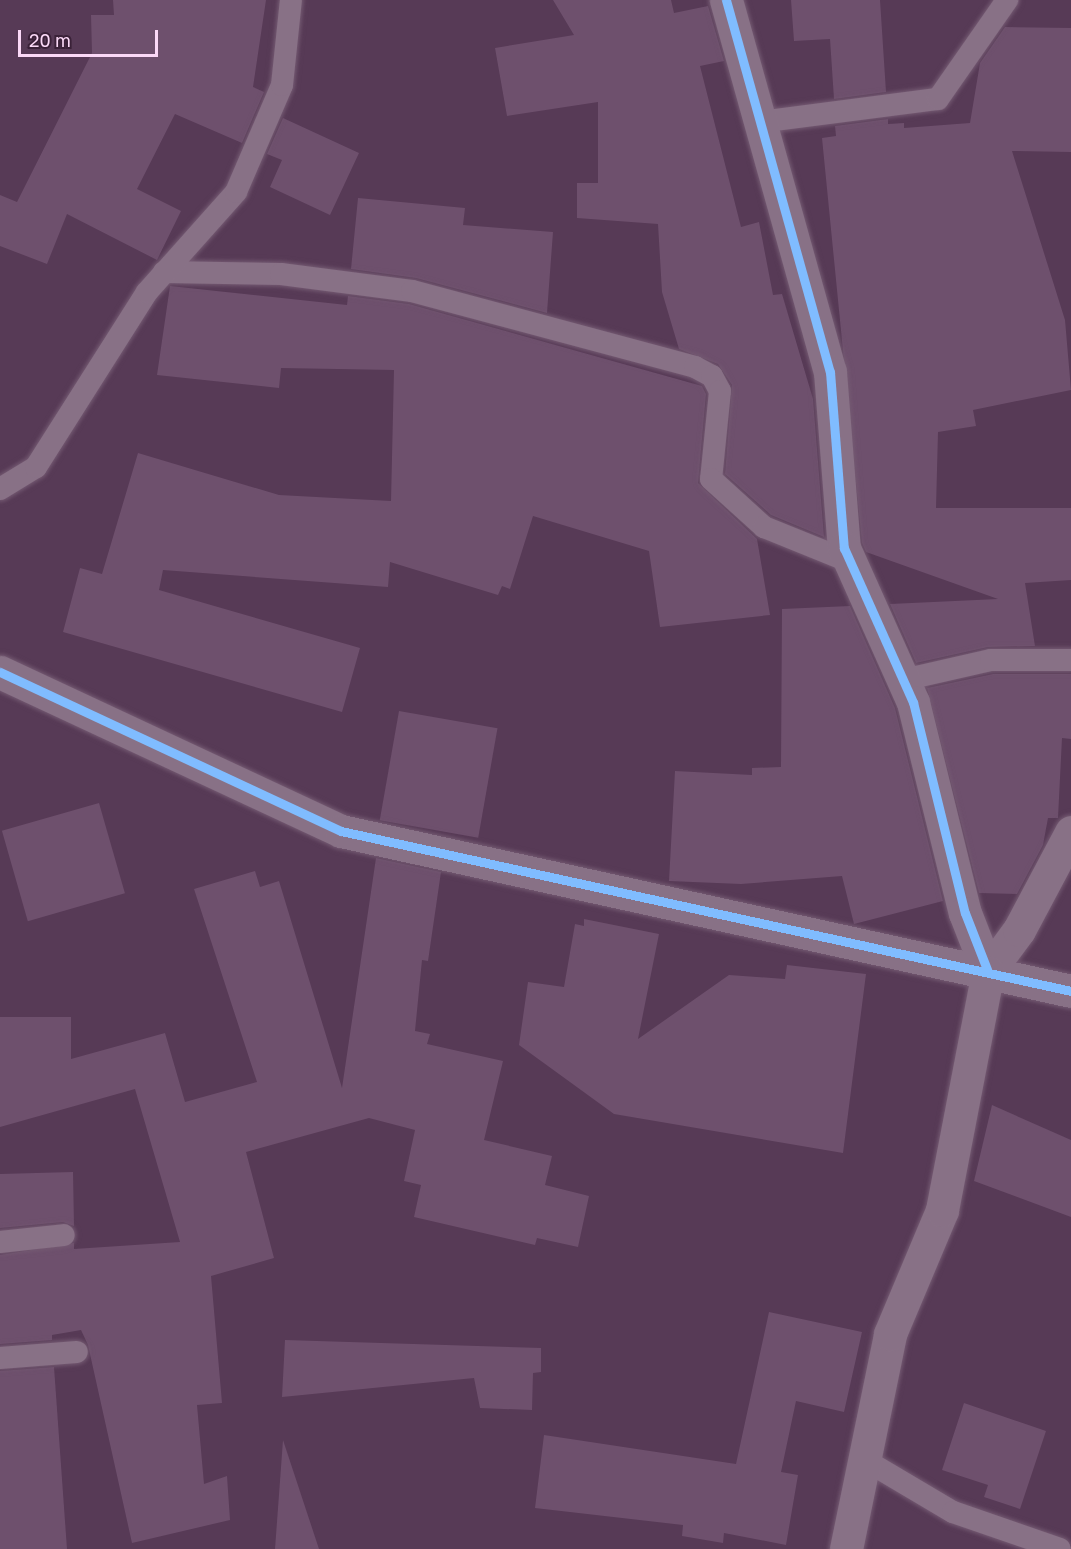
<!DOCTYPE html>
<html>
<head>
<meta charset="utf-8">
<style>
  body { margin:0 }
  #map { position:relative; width:1071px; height:1549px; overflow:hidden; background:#573a56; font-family:"Golos Text",sans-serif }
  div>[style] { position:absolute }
  .building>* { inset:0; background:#6e506d; transform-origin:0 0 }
  .roads { filter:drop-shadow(0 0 2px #745a72) drop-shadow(0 0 2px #745a72) }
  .service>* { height:22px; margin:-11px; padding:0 11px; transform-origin:11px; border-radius:11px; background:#887186 }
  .minor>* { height:33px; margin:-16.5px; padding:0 16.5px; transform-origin:16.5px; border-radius:16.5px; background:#887186 }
  .tertiary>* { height:33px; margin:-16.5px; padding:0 16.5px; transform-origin:16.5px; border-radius:16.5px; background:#887186 }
  .cycleway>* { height:9px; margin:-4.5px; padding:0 4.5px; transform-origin:4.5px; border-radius:4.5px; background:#80bcff }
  span { translate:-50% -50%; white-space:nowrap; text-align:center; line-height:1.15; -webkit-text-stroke:5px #3a2138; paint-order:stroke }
  .scale { position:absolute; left:18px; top:30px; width:140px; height:27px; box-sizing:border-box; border:3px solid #fbd9f7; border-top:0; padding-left:8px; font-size:18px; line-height:21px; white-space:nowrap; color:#fbd9f7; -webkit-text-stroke:4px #3a2138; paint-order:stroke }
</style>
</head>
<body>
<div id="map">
  <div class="building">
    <div style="clip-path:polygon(113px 0,266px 0,253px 87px,264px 92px,242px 143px,175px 114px,137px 189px,181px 211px,157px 260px,67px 214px,47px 264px,0 246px,0 195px,17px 202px,92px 53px,91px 15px,114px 15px)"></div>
    <div style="clip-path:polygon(553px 0,671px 0,674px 13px,708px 6px,724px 61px,700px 66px,741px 227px,759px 222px,773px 295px,782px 294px,813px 399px,824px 537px,771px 515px,725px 474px,732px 385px,718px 364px,679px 349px,662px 292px,658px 224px,577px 218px,577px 183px,598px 183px,598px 102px,507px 116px,495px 48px,574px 35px)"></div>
    <div style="clip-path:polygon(791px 0,880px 0,886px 92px,834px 99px,830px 39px,794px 41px)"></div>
    <div style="clip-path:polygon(1005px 27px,1071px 28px,1071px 152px,1012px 151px,1065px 320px,1071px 390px,973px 410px,976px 426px,938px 432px,936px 508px,1071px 508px,1071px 580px,1025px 583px,1035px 646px,988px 647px,916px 663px,890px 604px,998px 599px,866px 552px,862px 543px,822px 138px,836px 136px,835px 126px,888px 119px,888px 124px,904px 123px,904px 128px,970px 123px,980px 63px)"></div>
    <div style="clip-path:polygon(283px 118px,359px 153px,330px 215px,270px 187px,282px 160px,267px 154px)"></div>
    <div style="clip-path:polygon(358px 198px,465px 208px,463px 225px,553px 232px,547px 313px,416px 278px,351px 269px)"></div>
    <div style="clip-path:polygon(170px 286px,347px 305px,348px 296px,409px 304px,702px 386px,706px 394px,698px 483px,757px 539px,770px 615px,660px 627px,649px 551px,533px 516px,510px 589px,502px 586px,498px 595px,390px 562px,388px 587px,163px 570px,159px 590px,360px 648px,342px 712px,63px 632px,80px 568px,102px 574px,138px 453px,279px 495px,391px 501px,394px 370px,281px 368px,279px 388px,157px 375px)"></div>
    <div style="clip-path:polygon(850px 606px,895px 708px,943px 901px,854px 924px,842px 876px,741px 884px,669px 881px,675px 771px,752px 775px,752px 768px,781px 767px,782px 609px)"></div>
    <div style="clip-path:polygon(993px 674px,1071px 674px,1071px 739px,1062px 738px,1058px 818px,1048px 818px,1043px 845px,1017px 894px,979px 893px,927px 688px)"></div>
    <div style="left:399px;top:711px;width:100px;height:111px;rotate:10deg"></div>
    <div style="left:99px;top:803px;width:94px;height:101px;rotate:74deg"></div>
    <div style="clip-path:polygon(376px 858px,441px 872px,428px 961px,422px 960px,415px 1031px,430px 1034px,427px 1044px,503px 1061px,484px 1140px,552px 1156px,545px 1185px,589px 1196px,578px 1247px,537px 1238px,535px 1245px,414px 1217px,421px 1185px,404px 1181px,415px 1130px,369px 1118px,246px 1152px,274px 1258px,211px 1276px,222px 1403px,197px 1405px,204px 1484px,227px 1476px,230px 1520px,132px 1543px,88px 1345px,81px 1330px,52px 1335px,52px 1340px,0 1344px,0 1255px,74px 1243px,74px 1249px,180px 1242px,135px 1089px,0 1127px,0 1017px,71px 1017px,71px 1059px,165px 1033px,185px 1102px,257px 1082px,194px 889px,255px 871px,260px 887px,279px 881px,342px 1088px)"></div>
    <div style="clip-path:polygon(584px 919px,659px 934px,638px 1039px,729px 975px,785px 979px,787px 965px,866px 974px,843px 1153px,614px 1114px,519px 1045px,528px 982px,564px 987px,575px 924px,584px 926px)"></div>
    <div style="clip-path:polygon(992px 1105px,1071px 1140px,1071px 1217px,974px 1181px)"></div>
    <div style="clip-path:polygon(73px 1172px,74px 1226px,63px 1222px,0 1228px,0 1174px)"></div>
    <div style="clip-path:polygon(769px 1312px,862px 1332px,844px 1412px,796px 1401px,781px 1472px,798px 1475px,786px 1545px,724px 1533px,723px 1543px,682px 1536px,683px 1525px,535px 1508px,544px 1435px,736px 1464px)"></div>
    <div style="clip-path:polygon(285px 1340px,541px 1348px,541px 1372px,533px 1373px,532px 1410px,480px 1408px,474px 1378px,282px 1397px)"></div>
    <div style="clip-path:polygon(54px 1367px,67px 1549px,0 1549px,0 1371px)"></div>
    <div style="clip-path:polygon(964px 1403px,1046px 1431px,1020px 1509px,984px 1497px,988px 1485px,942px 1470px)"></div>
    <div style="clip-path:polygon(283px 1440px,319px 1549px,275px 1549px)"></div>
  </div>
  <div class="roads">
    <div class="service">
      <div style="left:760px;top:122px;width:179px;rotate:-7.4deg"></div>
      <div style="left:938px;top:99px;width:121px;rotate:-55.1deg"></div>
      <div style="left:164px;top:272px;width:117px;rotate:1deg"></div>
      <div style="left:281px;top:274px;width:132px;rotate:7.4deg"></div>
      <div style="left:412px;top:291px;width:293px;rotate:15deg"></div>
      <div style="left:695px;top:367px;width:19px;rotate:28deg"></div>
      <div style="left:712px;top:376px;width:17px;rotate:62deg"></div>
      <div style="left:720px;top:391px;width:88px;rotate:95.8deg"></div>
      <div style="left:711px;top:479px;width:72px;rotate:42.2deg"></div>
      <div style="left:764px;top:527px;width:91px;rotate:22deg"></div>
      <div style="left:0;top:489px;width:42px;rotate:-31.4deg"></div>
      <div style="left:36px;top:467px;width:207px;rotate:-57.6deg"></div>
      <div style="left:147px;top:292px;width:134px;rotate:-48.3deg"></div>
      <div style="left:236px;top:192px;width:116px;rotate:-66.7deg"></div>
      <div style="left:282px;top:85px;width:85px;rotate:-84deg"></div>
      <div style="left:903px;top:680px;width:90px;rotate:-12.8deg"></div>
      <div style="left:991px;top:660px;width:80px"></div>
      <div style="left:0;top:1242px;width:64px;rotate:-6.2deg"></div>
      <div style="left:0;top:1358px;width:77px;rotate:-4.5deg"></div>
      <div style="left:865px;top:1460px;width:102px;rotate:30.6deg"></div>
      <div style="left:953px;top:1512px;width:113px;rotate:19.1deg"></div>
    </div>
    <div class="minor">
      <div style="left:726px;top:0;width:386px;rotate:74.4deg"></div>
      <div style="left:830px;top:372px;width:177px;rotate:85.5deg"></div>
      <div style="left:844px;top:548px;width:169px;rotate:65.9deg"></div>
      <div style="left:913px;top:702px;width:217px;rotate:76.2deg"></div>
      <div style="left:965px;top:913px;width:63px;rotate:68.7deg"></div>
      <div style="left:988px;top:972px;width:52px;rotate:-53.6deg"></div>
      <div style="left:1019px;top:930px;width:111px;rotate:-62deg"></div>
    </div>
    <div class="tertiary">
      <div style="left:0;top:672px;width:376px;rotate:25deg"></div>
      <div style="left:341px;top:831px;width:747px;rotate:12.36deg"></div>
      <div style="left:846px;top:1549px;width:219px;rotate:-78.4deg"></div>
      <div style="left:890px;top:1334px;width:134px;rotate:-67.2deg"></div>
      <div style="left:942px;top:1210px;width:242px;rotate:-79.1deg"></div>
    </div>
  </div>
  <div class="cycleway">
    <div style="left:726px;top:0;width:386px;rotate:74.4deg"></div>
    <div style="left:830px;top:372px;width:177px;rotate:85.5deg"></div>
    <div style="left:844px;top:548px;width:169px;rotate:65.9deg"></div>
    <div style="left:913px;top:702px;width:217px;rotate:76.2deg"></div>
    <div style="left:965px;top:913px;width:63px;rotate:68.7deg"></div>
    <div style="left:0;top:672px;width:376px;rotate:25deg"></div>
    <div style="left:341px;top:831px;width:747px;rotate:12.36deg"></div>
  </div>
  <div class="scale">20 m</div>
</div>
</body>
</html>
